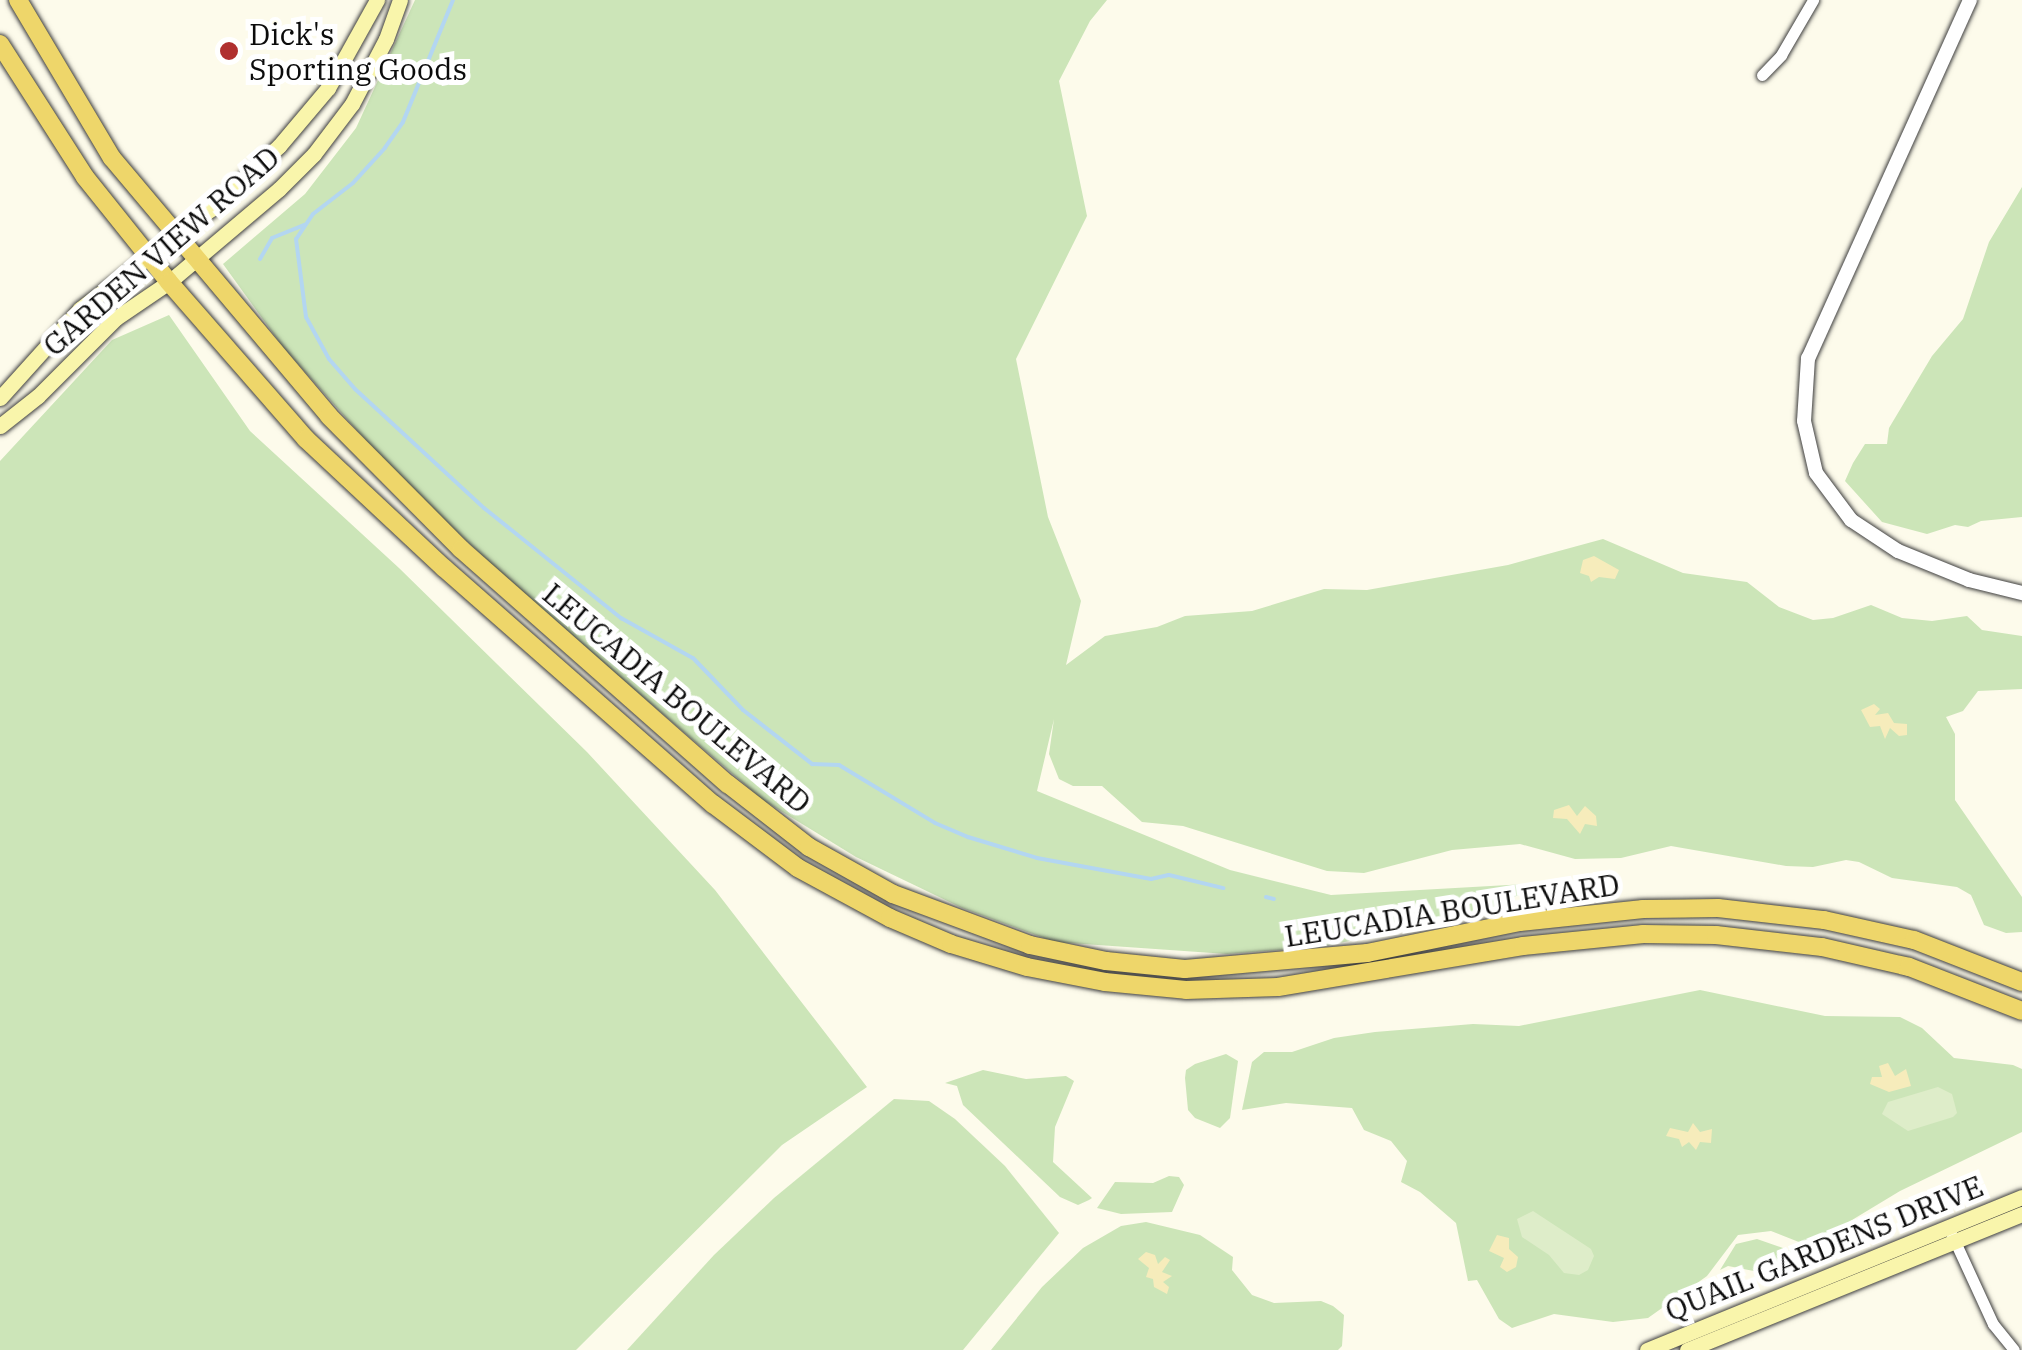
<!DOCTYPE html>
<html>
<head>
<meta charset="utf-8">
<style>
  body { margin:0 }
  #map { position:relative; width:2022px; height:1350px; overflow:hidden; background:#fdfbeb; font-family:"IBM Plex Serif",serif }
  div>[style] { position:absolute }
  .green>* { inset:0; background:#cce5b8 }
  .sand>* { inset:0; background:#f6ecbb }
  .pitch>* { inset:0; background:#deedc9 }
  .stream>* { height:4px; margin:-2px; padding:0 2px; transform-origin:2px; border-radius:2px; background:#b3d6f1 }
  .roads { filter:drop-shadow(0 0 2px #3e3e3e) drop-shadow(0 0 2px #3e3e3e) }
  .minor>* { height:11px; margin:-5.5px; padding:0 5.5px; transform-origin:5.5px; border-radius:5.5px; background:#fff }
  .tertiary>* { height:14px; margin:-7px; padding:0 7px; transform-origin:7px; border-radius:7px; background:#fff }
  .secondary>* { height:15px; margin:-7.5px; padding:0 7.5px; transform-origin:7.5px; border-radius:7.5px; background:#f9f5ab }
  .primary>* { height:18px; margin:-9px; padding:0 9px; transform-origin:9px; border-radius:9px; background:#eed66a }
  .dots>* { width:28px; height:28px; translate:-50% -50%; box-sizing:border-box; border:5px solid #fff; border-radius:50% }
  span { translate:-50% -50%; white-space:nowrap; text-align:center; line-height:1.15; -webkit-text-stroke:10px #fff; paint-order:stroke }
  .poi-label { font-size:30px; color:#0b0b0b }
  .left { translate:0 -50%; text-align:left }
  .street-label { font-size:30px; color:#0b0b0b }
</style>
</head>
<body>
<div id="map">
  <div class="green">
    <div style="clip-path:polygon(415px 0,1107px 0,1090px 21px,1059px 81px,1087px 216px,1016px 359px,1048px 517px,1081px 601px,1066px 665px,1105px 636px,1157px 627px,1185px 616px,1252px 611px,1324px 589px,1367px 590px,1508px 565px,1603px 539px,1683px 573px,1747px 582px,1779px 607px,1813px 620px,1833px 618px,1871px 605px,1902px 618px,1932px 621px,1967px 616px,1982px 630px,2022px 636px,2022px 689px,1978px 691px,1963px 711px,1946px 717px,1955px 734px,1955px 800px,2022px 897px,2022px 932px,2006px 933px,1984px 925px,1971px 895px,1957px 887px,1892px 878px,1859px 862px,1846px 860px,1813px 867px,1786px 866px,1671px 846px,1621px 858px,1575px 859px,1520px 844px,1452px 850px,1364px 873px,1327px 871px,1183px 826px,1142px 822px,1102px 786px,1073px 786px,1059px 779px,1049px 754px,1054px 719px,1037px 791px,1230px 870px,1331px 895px,1544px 883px,1476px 915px,1320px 947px,1227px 954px,1055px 942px,962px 908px,856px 857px,763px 800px,530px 600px,401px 480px,283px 347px,223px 264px,305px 194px,356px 128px)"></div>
    <div style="clip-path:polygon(2022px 187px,2022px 517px,1981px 521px,1968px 527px,1955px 525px,1927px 534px,1882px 522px,1845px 481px,1853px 463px,1865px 444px,1887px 444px,1889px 428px,1932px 356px,1963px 319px,1989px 242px)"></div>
    <div style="clip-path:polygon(169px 315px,250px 431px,399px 568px,587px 752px,715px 890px,867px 1087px,782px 1145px,576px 1350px,0 1350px,0 461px,112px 340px)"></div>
    <div style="clip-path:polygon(1700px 990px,1825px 1016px,1900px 1017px,1922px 1028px,1954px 1058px,2013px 1065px,2022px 1069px,2022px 1132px,1900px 1191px,1809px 1246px,1771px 1231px,1738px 1235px,1707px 1276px,1648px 1318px,1613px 1322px,1554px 1314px,1512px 1328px,1499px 1319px,1477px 1280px,1468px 1281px,1456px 1223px,1420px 1192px,1401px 1182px,1407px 1161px,1391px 1141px,1364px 1130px,1352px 1108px,1286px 1103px,1242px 1110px,1252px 1062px,1264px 1052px,1292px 1052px,1334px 1038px,1375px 1032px,1473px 1024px,1519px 1026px)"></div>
    <div style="clip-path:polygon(1226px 1054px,1238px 1061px,1230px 1118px,1220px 1128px,1195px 1118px,1188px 1110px,1185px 1078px,1186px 1070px,1195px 1064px)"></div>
    <div style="clip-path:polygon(983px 1070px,1026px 1079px,1066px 1076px,1074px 1081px,1055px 1127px,1053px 1162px,1092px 1198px,1089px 1200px,1078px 1205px,1060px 1197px,963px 1105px,957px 1086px,945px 1083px)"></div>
    <div style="clip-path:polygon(894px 1099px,929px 1101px,955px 1119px,1005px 1166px,1059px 1233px,963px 1350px,627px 1350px,714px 1255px,774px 1198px)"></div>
    <div style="clip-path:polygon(1169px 1176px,1179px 1177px,1184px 1185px,1172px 1212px,1121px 1214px,1097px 1208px,1115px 1182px,1153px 1183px)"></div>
    <div style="clip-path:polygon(1146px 1222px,1200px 1235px,1233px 1257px,1232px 1270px,1252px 1295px,1274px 1303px,1321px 1301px,1333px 1306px,1344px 1315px,1342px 1346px,1338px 1350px,991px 1350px,1042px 1287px,1083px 1248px,1121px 1226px)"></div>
    <div style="clip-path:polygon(1757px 1239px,1797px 1253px,1759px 1272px,1728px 1266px,1720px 1270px,1736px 1244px)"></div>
  </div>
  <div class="sand">
    <div style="clip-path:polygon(1594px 556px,1619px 570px,1615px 579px,1599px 577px,1591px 582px,1589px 576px,1580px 573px,1583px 560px)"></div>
    <div style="clip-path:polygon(1874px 704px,1880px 709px,1875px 715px,1888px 713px,1894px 723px,1907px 724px,1907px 735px,1899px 736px,1890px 728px,1885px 739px,1880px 726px,1870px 727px,1861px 710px)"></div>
    <div style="clip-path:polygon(1569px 805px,1577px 816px,1585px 806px,1596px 816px,1597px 826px,1585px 824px,1580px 834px,1567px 819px,1553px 818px,1554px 810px)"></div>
    <div style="clip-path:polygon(1888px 1063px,1895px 1076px,1906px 1069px,1911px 1086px,1889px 1092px,1870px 1084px,1872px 1077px,1882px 1077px,1879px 1066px)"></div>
    <div style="clip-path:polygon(1693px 1123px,1700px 1132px,1712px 1129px,1711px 1143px,1700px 1142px,1696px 1150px,1689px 1142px,1682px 1147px,1679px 1139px,1666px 1136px,1670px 1128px,1688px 1132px)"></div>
    <div style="clip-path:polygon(1497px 1235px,1509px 1238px,1509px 1249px,1518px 1257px,1516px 1267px,1507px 1272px,1500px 1267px,1504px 1258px,1489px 1251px)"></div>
    <div style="clip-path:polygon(1146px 1252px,1155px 1255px,1158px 1264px,1165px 1257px,1170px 1260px,1162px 1272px,1172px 1276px,1163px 1282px,1169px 1287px,1167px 1294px,1154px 1287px,1153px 1279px,1146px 1277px,1149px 1268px,1138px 1259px)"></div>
  </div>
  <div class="pitch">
    <div style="clip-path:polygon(1938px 1087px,1952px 1094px,1957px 1113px,1953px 1117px,1908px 1131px,1882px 1114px,1888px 1102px)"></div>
    <div style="clip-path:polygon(1533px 1211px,1591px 1249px,1594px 1256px,1588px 1270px,1579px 1275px,1564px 1273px,1549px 1255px,1522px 1237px,1517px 1219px)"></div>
  </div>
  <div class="stream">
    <div style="left:453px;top:0;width:132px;rotate:112.3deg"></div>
    <div style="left:403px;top:122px;width:32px;rotate:125deg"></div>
    <div style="left:385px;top:148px;width:47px;rotate:132.4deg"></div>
    <div style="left:353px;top:183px;width:51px;rotate:142.2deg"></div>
    <div style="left:313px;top:214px;width:30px;rotate:124deg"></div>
    <div style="left:296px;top:239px;width:79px;rotate:82.7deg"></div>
    <div style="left:306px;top:317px;width:48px;rotate:61.3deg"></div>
    <div style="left:329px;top:359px;width:40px;rotate:49deg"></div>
    <div style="left:355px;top:389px;width:176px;rotate:42.7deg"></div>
    <div style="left:484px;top:508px;width:176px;rotate:38.8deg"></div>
    <div style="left:621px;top:618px;width:82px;rotate:29.1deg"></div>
    <div style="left:693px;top:658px;width:72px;rotate:46.1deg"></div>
    <div style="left:743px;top:710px;width:88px;rotate:38deg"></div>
    <div style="left:812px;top:764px;width:27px;rotate:2deg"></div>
    <div style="left:839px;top:765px;width:112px;rotate:31.1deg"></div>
    <div style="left:935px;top:823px;width:36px;rotate:23deg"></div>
    <div style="left:968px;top:837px;width:72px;rotate:16.9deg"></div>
    <div style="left:1037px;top:858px;width:116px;rotate:10.4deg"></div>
    <div style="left:1151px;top:879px;width:18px;rotate:-13deg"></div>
    <div style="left:1169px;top:875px;width:56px;rotate:13.5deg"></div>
    <div style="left:260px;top:259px;width:24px;rotate:-60deg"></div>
    <div style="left:272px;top:238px;width:35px;rotate:-22deg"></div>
    <div style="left:1266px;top:897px;width:8px;rotate:14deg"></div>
  </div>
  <div class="roads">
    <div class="minor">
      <div style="left:1762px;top:75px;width:28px;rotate:-46deg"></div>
      <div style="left:1781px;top:55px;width:64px;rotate:-59.8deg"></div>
      <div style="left:1952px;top:1235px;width:98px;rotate:65.3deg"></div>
      <div style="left:1993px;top:1324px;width:33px;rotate:51deg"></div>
    </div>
    <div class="tertiary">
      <div style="left:1970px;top:0;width:393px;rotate:114.3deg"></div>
      <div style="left:1808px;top:358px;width:63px;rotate:93.6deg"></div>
      <div style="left:1804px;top:421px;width:53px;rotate:77deg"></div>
      <div style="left:1816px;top:473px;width:59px;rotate:53.3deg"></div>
      <div style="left:1851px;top:520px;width:56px;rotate:33.4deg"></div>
      <div style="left:1898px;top:551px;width:77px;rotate:22.2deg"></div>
      <div style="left:1969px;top:580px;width:55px;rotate:13.8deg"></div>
    </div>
    <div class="secondary">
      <div style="left:0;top:398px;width:120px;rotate:-48deg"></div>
      <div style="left:80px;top:309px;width:165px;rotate:-37.4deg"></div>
      <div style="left:211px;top:209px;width:93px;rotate:-42.8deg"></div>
      <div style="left:279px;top:146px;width:76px;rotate:-49.8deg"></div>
      <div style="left:328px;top:88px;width:101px;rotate:-60.9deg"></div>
      <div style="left:0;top:426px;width:48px;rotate:-38.3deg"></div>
      <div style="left:38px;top:396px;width:110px;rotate:-45deg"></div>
      <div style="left:116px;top:318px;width:64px;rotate:-34.2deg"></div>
      <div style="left:169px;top:282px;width:144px;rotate:-40.2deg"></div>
      <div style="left:279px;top:189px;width:49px;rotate:-45deg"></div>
      <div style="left:314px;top:154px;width:63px;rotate:-52.8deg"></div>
      <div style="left:352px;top:104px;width:73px;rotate:-62.4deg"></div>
      <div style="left:386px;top:39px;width:41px;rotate:-70.3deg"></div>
      <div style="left:1647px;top:1350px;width:405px;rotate:-22.2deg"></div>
      <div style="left:1687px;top:1350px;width:362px;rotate:-22.1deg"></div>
    </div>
    <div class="primary">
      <div style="left:18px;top:0;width:184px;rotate:59.3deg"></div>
      <div style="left:112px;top:158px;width:337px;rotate:49.9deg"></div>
      <div style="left:329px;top:416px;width:187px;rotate:45.2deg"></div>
      <div style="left:461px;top:549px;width:356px;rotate:41.4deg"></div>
      <div style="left:728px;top:784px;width:103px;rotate:37.9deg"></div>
      <div style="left:809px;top:847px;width:96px;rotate:29.2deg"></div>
      <div style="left:893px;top:894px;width:146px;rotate:20.4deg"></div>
      <div style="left:1030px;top:945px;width:78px;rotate:11.9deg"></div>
      <div style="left:1106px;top:961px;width:79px;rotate:5.8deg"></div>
      <div style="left:1185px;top:969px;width:183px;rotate:-5deg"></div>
      <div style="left:1367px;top:953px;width:156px;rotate:-11.5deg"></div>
      <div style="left:1520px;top:922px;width:124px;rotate:-6deg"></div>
      <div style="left:1643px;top:909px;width:75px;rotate:-0.8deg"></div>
      <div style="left:1718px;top:908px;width:107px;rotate:6.5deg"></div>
      <div style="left:1824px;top:920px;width:92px;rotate:12.5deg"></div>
      <div style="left:1914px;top:940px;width:116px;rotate:21.3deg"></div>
      <div style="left:0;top:44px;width:158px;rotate:57.4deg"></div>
      <div style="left:85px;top:177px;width:134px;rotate:51.3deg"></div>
      <div style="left:169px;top:282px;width:208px;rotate:48.9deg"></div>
      <div style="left:306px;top:439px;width:189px;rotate:43.1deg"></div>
      <div style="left:444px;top:568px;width:358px;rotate:41.3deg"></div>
      <div style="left:713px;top:804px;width:106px;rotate:37deg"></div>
      <div style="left:798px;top:868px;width:105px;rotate:28.5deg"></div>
      <div style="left:890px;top:918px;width:66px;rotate:23.1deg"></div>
      <div style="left:951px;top:944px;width:79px;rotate:16.8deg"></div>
      <div style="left:1027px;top:967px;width:79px;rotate:10.9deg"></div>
      <div style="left:1105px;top:982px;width:81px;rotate:5.6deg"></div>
      <div style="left:1186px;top:990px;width:92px;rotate:-1.9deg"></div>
      <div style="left:1278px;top:987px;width:248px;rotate:-9.5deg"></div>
      <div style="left:1523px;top:946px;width:121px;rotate:-5.7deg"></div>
      <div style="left:1643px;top:934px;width:73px;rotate:0.8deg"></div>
      <div style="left:1716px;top:935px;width:107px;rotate:6.5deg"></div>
      <div style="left:1822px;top:947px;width:89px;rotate:12.9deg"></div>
      <div style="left:1909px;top:967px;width:121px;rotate:21.3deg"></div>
    </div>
  </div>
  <div class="dots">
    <div style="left:229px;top:51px;background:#b0302f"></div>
  </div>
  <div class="poi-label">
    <span class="left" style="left:249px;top:51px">Dick's<br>Sporting Goods</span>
  </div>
  <div class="street-label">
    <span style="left:161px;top:251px;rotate:-41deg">GARDEN VIEW ROAD</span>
    <span style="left:677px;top:698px;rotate:40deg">LEUCADIA BOULEVARD</span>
    <span style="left:1452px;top:910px;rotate:-9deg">LEUCADIA BOULEVARD</span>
    <span style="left:1824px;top:1248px;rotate:-22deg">QUAIL GARDENS DRIVE</span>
  </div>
</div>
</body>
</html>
